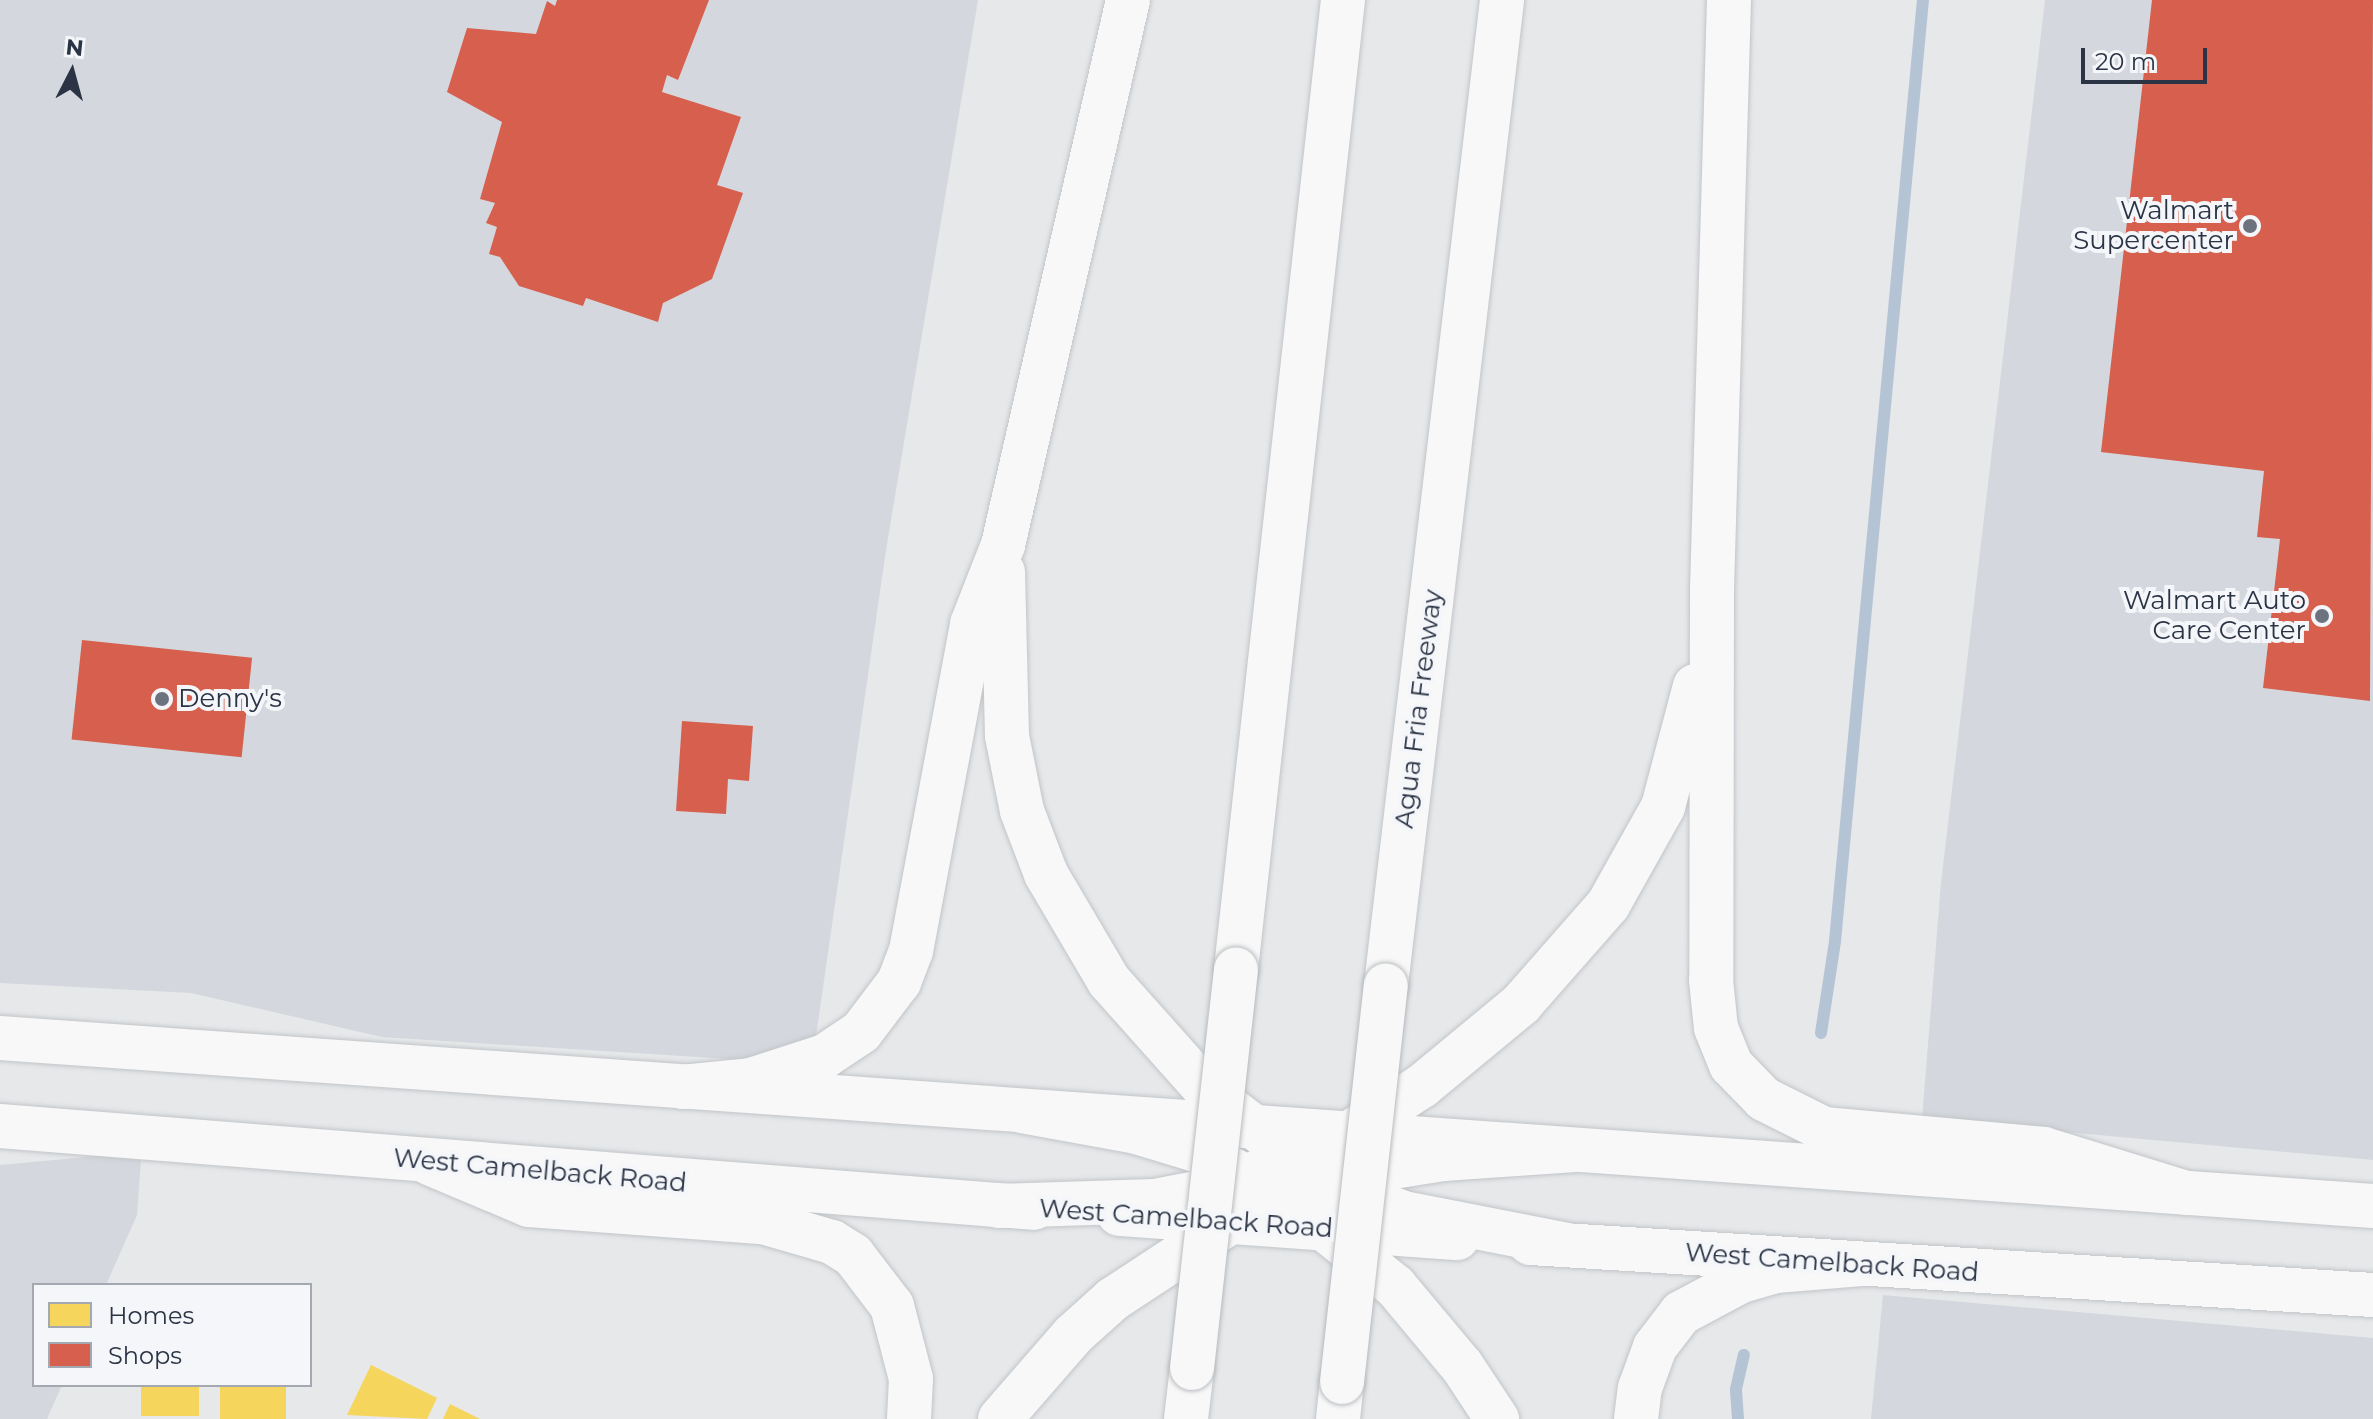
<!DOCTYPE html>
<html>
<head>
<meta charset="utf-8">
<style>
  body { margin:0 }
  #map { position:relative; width:2373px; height:1419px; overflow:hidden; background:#e6e8ea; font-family:Montserrat,sans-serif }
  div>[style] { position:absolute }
  .built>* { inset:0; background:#d4d7dd }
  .homes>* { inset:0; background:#f6d55c; transform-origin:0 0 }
  .shops>* { inset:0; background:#d6604d; transform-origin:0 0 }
  .stream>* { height:12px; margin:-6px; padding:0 6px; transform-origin:6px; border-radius:6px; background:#b4c4d5 }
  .roads { filter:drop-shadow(0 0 2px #c2c5c8) drop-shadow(0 0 2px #c2c5c8) }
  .major>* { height:44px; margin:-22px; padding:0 22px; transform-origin:22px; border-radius:22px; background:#f8f8f8 }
  .highway>* { height:44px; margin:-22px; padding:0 22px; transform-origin:22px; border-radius:22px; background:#f8f8f8 }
  .bridges { filter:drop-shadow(0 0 2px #b8bbbf) drop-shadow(0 0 2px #b8bbbf) }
  .highway-bridge>* { height:44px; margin:-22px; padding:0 22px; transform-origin:22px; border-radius:22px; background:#f8f8f8 }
  .dots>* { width:22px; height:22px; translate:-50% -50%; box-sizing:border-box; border:4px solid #f4f6f9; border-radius:50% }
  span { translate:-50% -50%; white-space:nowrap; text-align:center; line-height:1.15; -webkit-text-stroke:8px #f4f6f9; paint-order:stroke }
  .poi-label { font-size:26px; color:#2b3445 }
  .right { translate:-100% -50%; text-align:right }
  .left { translate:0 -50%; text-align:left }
  .street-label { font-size:26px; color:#2b3445 }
  .legend { position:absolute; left:32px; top:1283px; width:280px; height:104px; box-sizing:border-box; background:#f4f6f9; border:2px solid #a4a8b1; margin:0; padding:10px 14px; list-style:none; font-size:24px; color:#2b3445 }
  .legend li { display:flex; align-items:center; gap:16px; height:40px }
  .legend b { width:40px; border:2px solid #a4a8b1 }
  .north { position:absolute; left:32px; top:32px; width:80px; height:80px; -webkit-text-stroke:6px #f4f6f9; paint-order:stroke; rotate:6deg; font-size:22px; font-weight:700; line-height:32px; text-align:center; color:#2b3445 }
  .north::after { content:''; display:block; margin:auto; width:28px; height:36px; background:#2b3445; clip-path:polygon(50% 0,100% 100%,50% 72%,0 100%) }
  .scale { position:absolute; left:2081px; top:48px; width:126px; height:36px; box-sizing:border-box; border:4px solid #2b3445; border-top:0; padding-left:10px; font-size:24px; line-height:28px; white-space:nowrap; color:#2b3445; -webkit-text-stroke:6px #f4f6f9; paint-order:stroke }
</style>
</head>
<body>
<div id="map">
  <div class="built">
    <div style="clip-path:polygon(0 0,978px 0,886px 550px,815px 1043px,760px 1061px,382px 1037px,191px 993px,0 983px)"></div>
    <div style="clip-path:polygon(2045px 0,2373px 0,2373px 1160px,1922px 1119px,1941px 883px)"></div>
    <div style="clip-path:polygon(98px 1156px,141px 1160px,137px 1215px,106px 1285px,34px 1285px,34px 1385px,62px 1385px,47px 1419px,0 1419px,0 1165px)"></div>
    <div style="clip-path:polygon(1883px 1295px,2373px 1338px,2373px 1419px,1871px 1419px)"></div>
  </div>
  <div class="homes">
    <div style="clip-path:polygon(371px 1365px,437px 1398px,427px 1419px,347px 1415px)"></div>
    <div style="left:141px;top:1385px;width:58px;height:31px"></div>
    <div style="left:220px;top:1385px;width:66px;height:34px"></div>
    <div style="clip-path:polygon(450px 1404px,480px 1419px,443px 1419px)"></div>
  </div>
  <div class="shops">
    <div style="clip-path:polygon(557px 0,709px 0,678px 80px,667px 75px,662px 92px,741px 117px,717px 185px,743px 193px,712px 279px,663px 303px,658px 322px,586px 298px,583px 306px,519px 286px,500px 257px,489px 254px,497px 227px,486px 223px,495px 203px,480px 199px,502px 122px,447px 92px,467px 28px,536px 34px,547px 1px,555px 6px)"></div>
    <div style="clip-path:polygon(2152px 0,2373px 0,2370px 701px,2263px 688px,2280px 539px,2257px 537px,2264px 471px,2101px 452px)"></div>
    <div style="left:82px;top:640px;width:171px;height:100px;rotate:6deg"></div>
    <div style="clip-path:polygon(682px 721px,753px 726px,749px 781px,728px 779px,726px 814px,676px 811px)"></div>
  </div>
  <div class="stream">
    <div style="left:1821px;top:1033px;width:93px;rotate:-81.3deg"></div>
    <div style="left:1835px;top:941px;width:945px;rotate:-84.66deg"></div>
    <div style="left:1738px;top:1419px;width:30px;rotate:-94deg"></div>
    <div style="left:1736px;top:1389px;width:35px;rotate:-77deg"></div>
  </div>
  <div class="roads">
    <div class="major">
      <div style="left:0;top:1038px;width:2379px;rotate:4.05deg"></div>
      <div style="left:0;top:1126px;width:1037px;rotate:4.53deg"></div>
      <div style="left:1119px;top:1214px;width:339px;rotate:4.1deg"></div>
      <div style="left:1530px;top:1243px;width:845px;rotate:3.53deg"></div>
    </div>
    <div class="highway">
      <div style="left:1729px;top:0;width:590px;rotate:91.65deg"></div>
      <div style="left:1712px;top:590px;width:390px;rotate:90.1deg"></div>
      <div style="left:1711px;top:980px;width:48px;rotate:84.1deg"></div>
      <div style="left:1716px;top:1028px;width:40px;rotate:68deg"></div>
      <div style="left:1731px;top:1065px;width:47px;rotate:45.9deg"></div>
      <div style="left:1764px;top:1099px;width:67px;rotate:26.6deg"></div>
      <div style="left:1824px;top:1129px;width:221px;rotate:5.2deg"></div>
      <div style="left:2044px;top:1149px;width:149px;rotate:17.2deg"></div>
      <div style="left:1003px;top:572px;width:164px;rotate:88.6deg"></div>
      <div style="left:1007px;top:736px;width:76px;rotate:78.7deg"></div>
      <div style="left:1022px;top:811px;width:67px;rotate:69.1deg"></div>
      <div style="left:1046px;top:874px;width:124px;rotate:59.5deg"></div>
      <div style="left:1109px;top:981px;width:147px;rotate:48.3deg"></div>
      <div style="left:1207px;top:1091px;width:151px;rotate:37.5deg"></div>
      <div style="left:1327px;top:1183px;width:83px;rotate:21.3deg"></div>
      <div style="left:1404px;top:1213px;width:166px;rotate:11.1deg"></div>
      <div style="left:1236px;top:969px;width:975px;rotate:-83.7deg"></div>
      <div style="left:1386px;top:985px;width:992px;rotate:-83.28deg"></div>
      <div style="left:682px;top:1087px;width:69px;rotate:-5.8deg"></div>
      <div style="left:751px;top:1080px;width:78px;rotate:-18deg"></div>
      <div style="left:825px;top:1056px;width:43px;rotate:-33.7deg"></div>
      <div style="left:861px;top:1032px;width:63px;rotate:-52.8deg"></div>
      <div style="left:899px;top:982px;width:33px;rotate:-69deg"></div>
      <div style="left:911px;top:951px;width:333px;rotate:-79.4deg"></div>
      <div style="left:972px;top:624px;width:85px;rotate:-68.6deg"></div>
      <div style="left:1003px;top:545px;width:559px;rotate:-77.08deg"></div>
      <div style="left:1022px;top:1111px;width:116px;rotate:10.4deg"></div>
      <div style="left:1136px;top:1132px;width:63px;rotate:16.7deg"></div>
      <div style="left:1196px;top:1150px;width:103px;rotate:28.3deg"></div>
      <div style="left:1287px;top:1199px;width:139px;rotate:38.9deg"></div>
      <div style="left:1395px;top:1286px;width:104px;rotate:50.1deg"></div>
      <div style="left:1462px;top:1366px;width:64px;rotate:56.6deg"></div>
      <div style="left:429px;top:1163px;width:108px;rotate:22.8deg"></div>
      <div style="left:529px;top:1205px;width:235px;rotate:4.2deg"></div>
      <div style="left:763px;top:1222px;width:72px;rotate:16.2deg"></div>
      <div style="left:832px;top:1242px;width:25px;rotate:32deg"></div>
      <div style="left:853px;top:1255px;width:64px;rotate:52.6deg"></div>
      <div style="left:892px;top:1306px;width:75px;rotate:75.4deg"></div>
      <div style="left:911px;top:1379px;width:40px;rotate:92.9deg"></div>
      <div style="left:998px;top:1206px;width:156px;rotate:-1.8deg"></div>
      <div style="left:1154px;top:1201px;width:64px;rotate:-10.8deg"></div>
      <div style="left:1217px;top:1189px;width:142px;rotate:-22.8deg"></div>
      <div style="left:1348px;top:1134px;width:88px;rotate:-33deg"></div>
      <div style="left:1422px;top:1086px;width:129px;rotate:-39.6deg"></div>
      <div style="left:1521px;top:1004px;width:132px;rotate:-48.7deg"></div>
      <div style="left:1608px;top:905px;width:112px;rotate:-60.7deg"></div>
      <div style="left:1663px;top:807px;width:125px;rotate:-75.2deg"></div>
      <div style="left:1000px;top:1419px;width:111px;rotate:-49deg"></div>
      <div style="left:1073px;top:1335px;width:54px;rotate:-42deg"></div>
      <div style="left:1113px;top:1299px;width:140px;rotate:-33.3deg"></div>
      <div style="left:1230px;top:1222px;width:147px;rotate:-20.3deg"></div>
      <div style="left:1368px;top:1171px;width:76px;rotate:-9.1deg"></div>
      <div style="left:1443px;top:1159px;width:132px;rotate:-3.9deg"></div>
      <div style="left:1186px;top:1419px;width:51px;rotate:-83.3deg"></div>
      <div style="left:1338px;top:1419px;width:37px;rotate:-84deg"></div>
      <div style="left:1636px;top:1419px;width:31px;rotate:-83deg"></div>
      <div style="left:1640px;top:1388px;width:44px;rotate:-69.9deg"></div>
      <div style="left:1655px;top:1347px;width:43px;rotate:-52.6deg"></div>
      <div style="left:1681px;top:1313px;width:68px;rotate:-28.1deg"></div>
      <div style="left:1741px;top:1281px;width:36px;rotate:-16deg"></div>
      <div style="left:1776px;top:1271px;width:85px;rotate:-4.7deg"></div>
    </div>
  </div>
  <div class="bridges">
    <div class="highway-bridge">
      <div style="left:1192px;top:1368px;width:401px;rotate:-83.7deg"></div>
      <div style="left:1342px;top:1382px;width:399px;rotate:-83.7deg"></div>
    </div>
  </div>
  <div class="dots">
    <div style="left:2250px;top:226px;background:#6c737f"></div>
    <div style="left:2322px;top:616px;background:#6c737f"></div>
    <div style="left:162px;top:699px;background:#6c737f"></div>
  </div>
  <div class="poi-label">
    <span class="right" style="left:2234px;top:226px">Walmart<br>Supercenter</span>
    <span class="right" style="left:2306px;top:616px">Walmart Auto<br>Care Center</span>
    <span class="left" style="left:178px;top:699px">Denny's</span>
  </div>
  <div class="street-label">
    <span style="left:1419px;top:709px;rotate:-83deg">Agua Fria Freeway</span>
    <span style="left:540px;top:1171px;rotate:5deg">West Camelback Road</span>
    <span style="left:1186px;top:1219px;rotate:4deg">West Camelback Road</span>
    <span style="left:1832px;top:1263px;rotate:4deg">West Camelback Road</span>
  </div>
  <ul class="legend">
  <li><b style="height:22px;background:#f6d55c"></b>Homes</li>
  <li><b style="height:22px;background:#d6604d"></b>Shops</li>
  </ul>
  <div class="north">N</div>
  <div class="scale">20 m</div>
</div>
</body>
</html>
